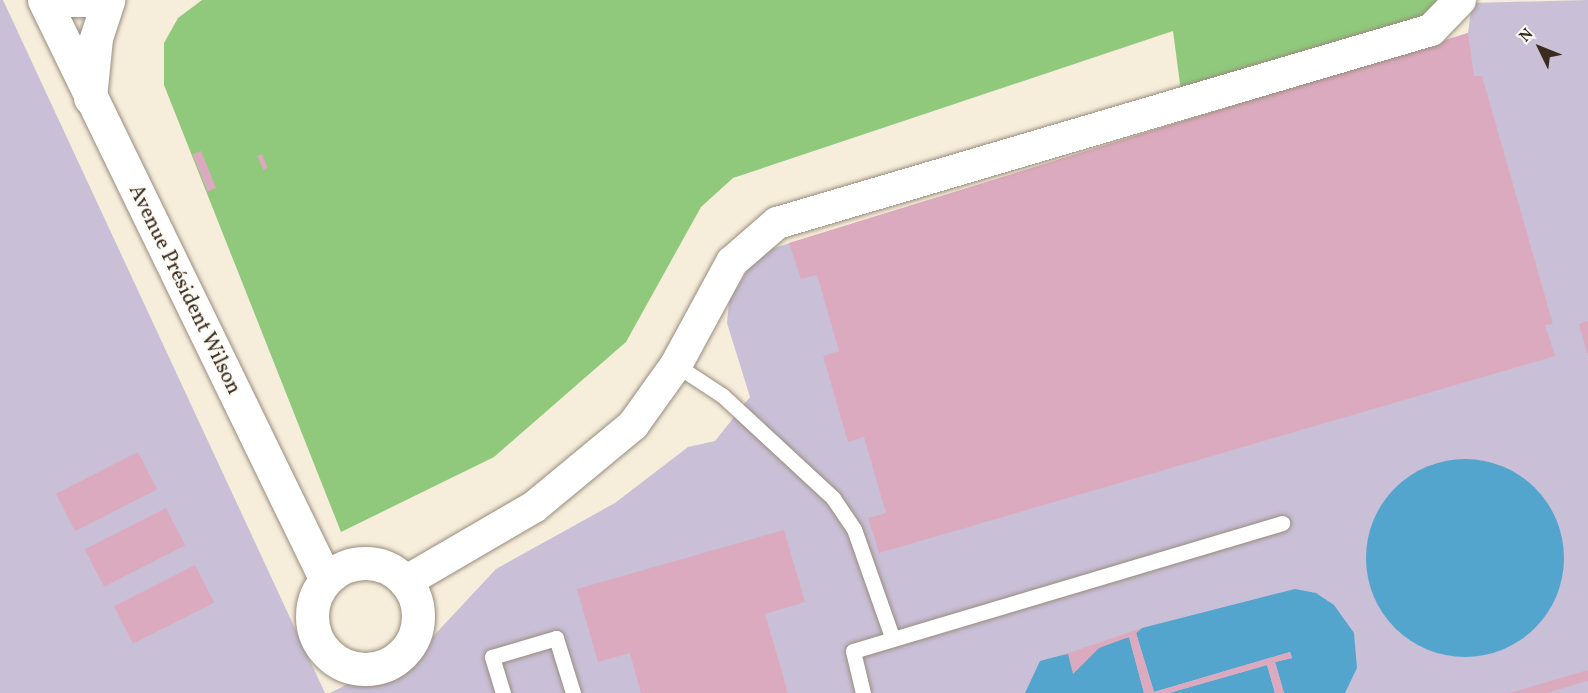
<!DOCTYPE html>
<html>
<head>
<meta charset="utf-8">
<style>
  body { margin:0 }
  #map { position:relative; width:1588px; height:693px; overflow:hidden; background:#f6eddb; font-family:Vollkorn,serif }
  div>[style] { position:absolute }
  .industrial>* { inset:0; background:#c9bfd7 }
  .green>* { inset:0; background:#90c97c }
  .water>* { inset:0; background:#54a5ce }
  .round { border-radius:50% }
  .building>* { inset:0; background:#dcaabe; transform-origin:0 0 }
  .roads { filter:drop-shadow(0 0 2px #988c7c) drop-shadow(0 0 2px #988c7c) }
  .service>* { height:15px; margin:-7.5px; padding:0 7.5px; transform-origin:7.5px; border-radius:7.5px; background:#fff }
  .minor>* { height:32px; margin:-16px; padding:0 16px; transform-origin:16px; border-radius:16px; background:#fff }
  .tertiary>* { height:33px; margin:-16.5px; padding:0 16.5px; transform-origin:16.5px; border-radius:16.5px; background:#fff }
  .tertiary>.ring { margin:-16.5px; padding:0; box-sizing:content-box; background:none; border:33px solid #fff; border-radius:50% }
  span { translate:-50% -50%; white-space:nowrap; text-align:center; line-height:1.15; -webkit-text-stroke:5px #fdfcf7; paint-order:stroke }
  .street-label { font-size:21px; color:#3b2a1e }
  .north { position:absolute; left:1510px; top:18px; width:60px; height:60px; -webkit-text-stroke:4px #fdfcf7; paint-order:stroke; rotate:313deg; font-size:16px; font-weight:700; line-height:24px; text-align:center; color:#3b2a1e }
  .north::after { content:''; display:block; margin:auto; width:21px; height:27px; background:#3b2a1e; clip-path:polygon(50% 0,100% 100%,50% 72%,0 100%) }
</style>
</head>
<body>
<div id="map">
  <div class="industrial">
    <div style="clip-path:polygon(0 0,3px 0,325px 693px,0 693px)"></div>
    <div style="clip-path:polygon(1588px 0,1588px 693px,330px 693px,425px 645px,496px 569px,615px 503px,688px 447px,715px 441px,750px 397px,727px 323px,729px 301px,758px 253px,1468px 33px,1472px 3px)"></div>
  </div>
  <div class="green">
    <div style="clip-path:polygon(202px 0,1458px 0,1430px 28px,1182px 99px,1173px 31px,733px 178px,701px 207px,626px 342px,494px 457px,341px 532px,164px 85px,164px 43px,178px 18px)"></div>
  </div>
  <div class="water">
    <div class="round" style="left:1366px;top:459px;width:198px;height:198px"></div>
    <div style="clip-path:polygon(1295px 589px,1316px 593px,1334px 605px,1354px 633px,1357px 668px,1345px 693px,1284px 693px,1275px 662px,1292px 658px,1290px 652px,1154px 692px,1136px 633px,1142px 628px)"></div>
    <div style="clip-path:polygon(1129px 637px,1144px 693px,1025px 693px,1040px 661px)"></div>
    <div style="clip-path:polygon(1267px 665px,1275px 693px,1169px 693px)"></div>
  </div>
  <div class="building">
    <div style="clip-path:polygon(1468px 33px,1474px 76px,1482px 76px,1553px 324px,1545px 325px,1555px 356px,879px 553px,868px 518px,886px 513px,864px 437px,848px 442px,823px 356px,839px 351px,817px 275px,801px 279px,789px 243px)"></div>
    <div style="left:201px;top:151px;width:40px;height:9px;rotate:68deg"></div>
    <div style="left:262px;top:154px;width:15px;height:5px;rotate:67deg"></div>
    <div style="clip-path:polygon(1588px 321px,1588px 353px,1587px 353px,1579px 324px)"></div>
    <div style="left:138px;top:452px;width:42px;height:92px;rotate:63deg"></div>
    <div style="left:166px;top:508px;width:42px;height:91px;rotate:63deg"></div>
    <div style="clip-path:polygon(784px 530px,805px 602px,765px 614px,788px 693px,641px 693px,630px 653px,598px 662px,577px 589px)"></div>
    <div style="left:195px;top:565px;width:42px;height:91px;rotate:63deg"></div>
    <div style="clip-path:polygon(1142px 628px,1136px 633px,1154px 692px,1290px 652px,1292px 658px,1275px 662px,1284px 693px,1275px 693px,1267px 665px,1169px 693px,1144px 693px,1129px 637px,1099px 648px,1073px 674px,1068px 654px,1060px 656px)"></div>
    <div style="clip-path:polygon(1588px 670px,1588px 681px,1546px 693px,1510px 693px)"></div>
  </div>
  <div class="roads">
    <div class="service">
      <div style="left:676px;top:365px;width:56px;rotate:33.4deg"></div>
      <div style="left:723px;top:396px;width:150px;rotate:42.8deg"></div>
      <div style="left:833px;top:498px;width:37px;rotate:56deg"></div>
      <div style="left:854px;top:529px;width:114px;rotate:70.6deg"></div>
      <div style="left:503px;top:693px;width:38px;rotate:-107deg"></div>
      <div style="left:492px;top:657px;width:67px;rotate:-16.5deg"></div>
      <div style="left:556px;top:638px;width:58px;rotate:72.8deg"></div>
      <div style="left:863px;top:693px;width:43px;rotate:-103.4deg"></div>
      <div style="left:853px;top:651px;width:448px;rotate:-16.6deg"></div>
    </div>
    <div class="minor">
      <div style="left:405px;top:582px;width:149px;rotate:-30.2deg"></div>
      <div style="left:534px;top:507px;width:129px;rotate:-39.6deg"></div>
      <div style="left:633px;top:425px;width:74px;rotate:-54.4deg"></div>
      <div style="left:676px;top:365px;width:117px;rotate:-61.5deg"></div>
      <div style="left:732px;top:262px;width:60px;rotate:-40.9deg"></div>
      <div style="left:777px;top:223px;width:682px;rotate:-16.44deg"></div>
      <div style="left:1431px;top:30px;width:42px;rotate:-46deg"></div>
    </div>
    <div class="tertiary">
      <div style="left:44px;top:0;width:645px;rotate:64.07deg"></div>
      <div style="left:68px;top:0;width:19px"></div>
      <div style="left:90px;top:98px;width:60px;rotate:-84.3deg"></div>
      <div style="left:96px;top:38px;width:40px;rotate:-72deg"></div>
      <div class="ring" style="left:312px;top:563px;width:73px;height:73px"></div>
    </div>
  </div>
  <div class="street-label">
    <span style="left:184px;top:290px;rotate:64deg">Avenue Président Wilson</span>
  </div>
  <div class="north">N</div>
</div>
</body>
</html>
